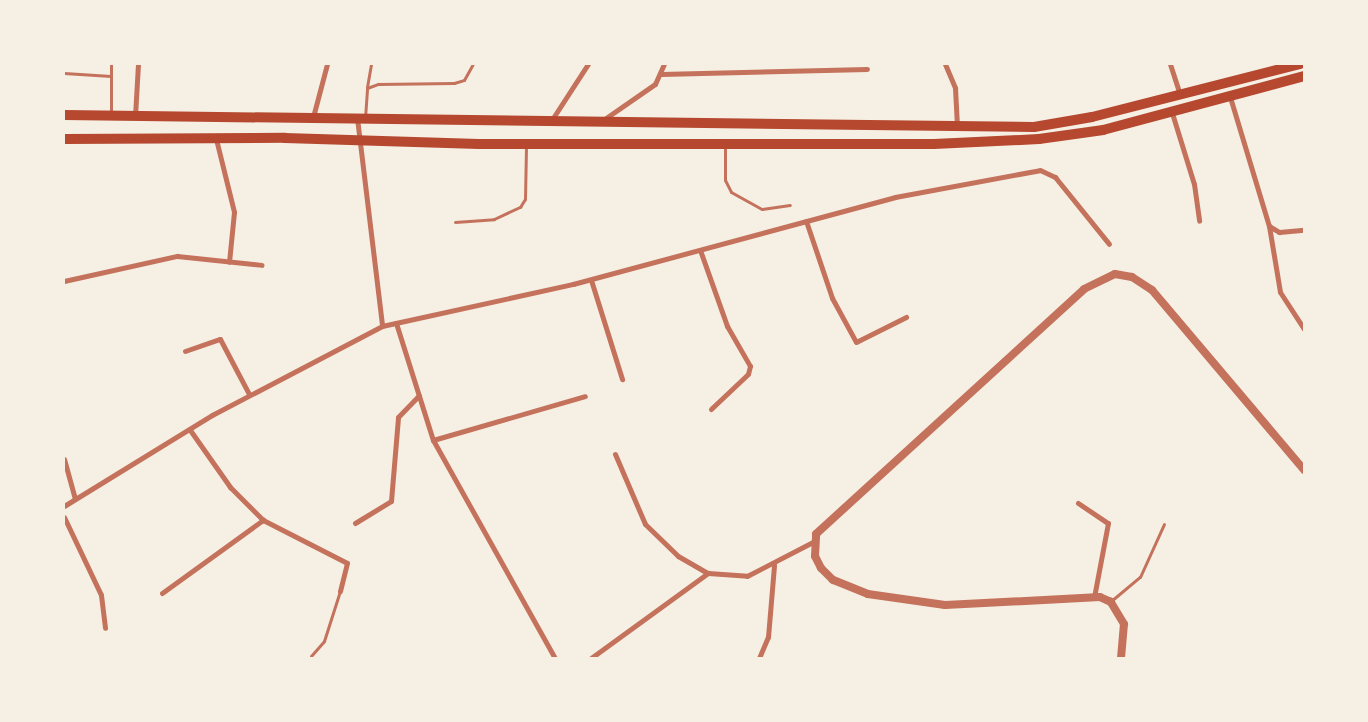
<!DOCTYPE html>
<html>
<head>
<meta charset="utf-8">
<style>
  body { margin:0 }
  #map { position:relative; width:1368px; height:722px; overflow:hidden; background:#f6efe4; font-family:Jost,sans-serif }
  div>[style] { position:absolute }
  .service>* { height:3px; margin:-1.5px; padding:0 1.5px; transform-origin:1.5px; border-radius:1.5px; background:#c5725c }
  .minor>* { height:5px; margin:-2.5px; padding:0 2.5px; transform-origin:2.5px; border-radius:2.5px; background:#c5725c }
  .tertiary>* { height:8px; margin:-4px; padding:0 4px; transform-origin:4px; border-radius:4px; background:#c5725c }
  .trunk>* { height:10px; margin:-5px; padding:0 5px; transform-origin:5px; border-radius:5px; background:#b5482f }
  span { translate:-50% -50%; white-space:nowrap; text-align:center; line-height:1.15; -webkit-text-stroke:4px #f6efe4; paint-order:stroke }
  .frame { position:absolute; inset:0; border:65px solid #f6efe4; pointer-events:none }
</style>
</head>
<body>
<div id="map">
  <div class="service">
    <div style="left:64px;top:73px;width:47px;rotate:3.7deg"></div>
    <div style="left:367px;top:87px;width:23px;rotate:-80deg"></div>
    <div style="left:111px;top:115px;width:51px;rotate:-90deg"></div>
    <div style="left:365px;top:118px;width:30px;rotate:-86deg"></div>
    <div style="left:367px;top:88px;width:12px;rotate:-20deg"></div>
    <div style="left:378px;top:84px;width:76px;rotate:-0.8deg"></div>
    <div style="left:454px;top:83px;width:10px;rotate:-17deg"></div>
    <div style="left:464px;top:80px;width:18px;rotate:-61deg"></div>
    <div style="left:725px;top:146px;width:34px;rotate:90deg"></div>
    <div style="left:725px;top:180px;width:13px;rotate:63deg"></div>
    <div style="left:731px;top:192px;width:35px;rotate:29deg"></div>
    <div style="left:762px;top:209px;width:28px;rotate:-8deg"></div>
    <div style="left:455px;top:222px;width:39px;rotate:-4deg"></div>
    <div style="left:494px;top:219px;width:29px;rotate:-25deg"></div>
    <div style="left:520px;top:207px;width:9px;rotate:-58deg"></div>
    <div style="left:525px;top:199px;width:53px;rotate:-88.9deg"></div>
    <div style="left:1111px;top:601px;width:38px;rotate:-40deg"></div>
    <div style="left:1140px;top:577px;width:58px;rotate:-65.6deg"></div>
    <div style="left:311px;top:656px;width:20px;rotate:-49deg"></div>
    <div style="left:324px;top:641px;width:52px;rotate:-72.3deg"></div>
  </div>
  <div class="minor">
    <div style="left:945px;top:64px;width:26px;rotate:67deg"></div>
    <div style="left:955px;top:88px;width:39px;rotate:87deg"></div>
    <div style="left:1170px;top:64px;width:33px;rotate:72deg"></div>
    <div style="left:661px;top:74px;width:206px;rotate:-1.4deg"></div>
    <div style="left:1230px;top:97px;width:135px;rotate:73.2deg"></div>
    <div style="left:1269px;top:226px;width:12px;rotate:31deg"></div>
    <div style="left:1279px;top:232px;width:25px;rotate:-5deg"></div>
    <div style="left:1172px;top:113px;width:74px;rotate:72.8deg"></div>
    <div style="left:1194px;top:184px;width:37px;rotate:82deg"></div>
    <div style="left:135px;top:116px;width:52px;rotate:-86.7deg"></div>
    <div style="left:313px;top:117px;width:55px;rotate:-75.2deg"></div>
    <div style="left:357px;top:118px;width:209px;rotate:83.1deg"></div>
    <div style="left:603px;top:120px;width:63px;rotate:-34.7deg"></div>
    <div style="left:655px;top:84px;width:22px;rotate:-66deg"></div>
    <div style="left:551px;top:121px;width:68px;rotate:-57deg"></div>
    <div style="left:216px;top:139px;width:75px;rotate:76.1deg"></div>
    <div style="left:234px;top:212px;width:50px;rotate:95.7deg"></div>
    <div style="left:806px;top:221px;width:81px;rotate:71.3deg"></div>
    <div style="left:832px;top:298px;width:50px;rotate:61.4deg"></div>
    <div style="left:856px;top:342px;width:56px;rotate:-26.6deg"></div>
    <div style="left:1269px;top:226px;width:67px;rotate:80.5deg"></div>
    <div style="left:1280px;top:292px;width:44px;rotate:57deg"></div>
    <div style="left:700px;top:250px;width:81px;rotate:70.4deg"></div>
    <div style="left:727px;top:326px;width:46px;rotate:60.1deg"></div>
    <div style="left:750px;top:366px;width:8px;rotate:104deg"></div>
    <div style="left:748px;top:374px;width:51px;rotate:136.6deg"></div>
    <div style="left:591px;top:280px;width:104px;rotate:72.6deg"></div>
    <div style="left:64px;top:281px;width:116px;rotate:-12.5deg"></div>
    <div style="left:177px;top:256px;width:85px;rotate:6deg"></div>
    <div style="left:396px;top:323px;width:123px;rotate:72.5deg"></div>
    <div style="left:433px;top:440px;width:250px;rotate:60.8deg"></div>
    <div style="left:185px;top:351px;width:37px;rotate:-19deg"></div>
    <div style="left:220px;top:339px;width:62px;rotate:62.2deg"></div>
    <div style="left:190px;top:430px;width:70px;rotate:54.9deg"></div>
    <div style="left:230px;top:487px;width:47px;rotate:45deg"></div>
    <div style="left:263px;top:520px;width:94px;rotate:27.1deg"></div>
    <div style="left:347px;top:563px;width:29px;rotate:104deg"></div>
    <div style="left:433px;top:440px;width:158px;rotate:-16.1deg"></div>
    <div style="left:615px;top:454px;width:76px;rotate:66.8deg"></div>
    <div style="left:645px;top:524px;width:46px;rotate:44.1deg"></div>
    <div style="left:678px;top:556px;width:34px;rotate:30deg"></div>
    <div style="left:708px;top:573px;width:39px;rotate:4deg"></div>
    <div style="left:747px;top:576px;width:74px;rotate:-27.3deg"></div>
    <div style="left:64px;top:459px;width:41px;rotate:74.6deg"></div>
    <div style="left:1078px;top:503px;width:36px;rotate:34deg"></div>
    <div style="left:1108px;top:523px;width:75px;rotate:100.7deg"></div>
    <div style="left:64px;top:506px;width:174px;rotate:-31.6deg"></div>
    <div style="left:212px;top:415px;width:192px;rotate:-27.6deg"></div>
    <div style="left:382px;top:326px;width:196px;rotate:-12.4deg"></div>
    <div style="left:573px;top:284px;width:334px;rotate:-15.1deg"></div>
    <div style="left:895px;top:197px;width:147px;rotate:-10.5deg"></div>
    <div style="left:1040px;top:170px;width:17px;rotate:25deg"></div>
    <div style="left:1055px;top:177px;width:86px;rotate:51.1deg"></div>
    <div style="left:64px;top:517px;width:86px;rotate:64.6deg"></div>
    <div style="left:101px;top:595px;width:33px;rotate:83deg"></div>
    <div style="left:355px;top:523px;width:42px;rotate:-31.4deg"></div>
    <div style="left:391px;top:501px;width:84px;rotate:-85.2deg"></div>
    <div style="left:398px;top:417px;width:30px;rotate:-46deg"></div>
    <div style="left:162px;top:593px;width:125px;rotate:-35.9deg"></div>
    <div style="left:591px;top:658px;width:145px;rotate:-36deg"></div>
    <div style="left:759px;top:658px;width:23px;rotate:-67deg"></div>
    <div style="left:768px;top:637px;width:72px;rotate:-85.2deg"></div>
  </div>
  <div class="tertiary">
    <div style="left:1121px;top:658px;width:34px;rotate:-85deg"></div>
    <div style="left:1124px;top:624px;width:26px;rotate:-121deg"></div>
    <div style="left:1111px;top:602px;width:12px;rotate:-156deg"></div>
    <div style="left:1100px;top:597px;width:155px;rotate:177deg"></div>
    <div style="left:945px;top:605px;width:78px;rotate:-171.9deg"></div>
    <div style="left:868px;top:594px;width:38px;rotate:-158deg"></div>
    <div style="left:833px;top:580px;width:17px;rotate:-135deg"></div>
    <div style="left:821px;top:568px;width:13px;rotate:-117deg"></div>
    <div style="left:815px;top:556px;width:22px;rotate:-87deg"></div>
    <div style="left:816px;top:534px;width:363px;rotate:-42.4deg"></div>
    <div style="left:1084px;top:289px;width:34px;rotate:-26deg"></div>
    <div style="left:1115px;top:274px;width:17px;rotate:10deg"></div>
    <div style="left:1132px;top:277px;width:24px;rotate:33deg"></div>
    <div style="left:1152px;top:290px;width:236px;rotate:49.8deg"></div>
  </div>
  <div class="trunk">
    <div style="left:64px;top:115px;width:970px;rotate:0.71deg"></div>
    <div style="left:1034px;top:127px;width:59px;rotate:-9.8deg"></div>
    <div style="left:1092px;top:117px;width:215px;rotate:-14.3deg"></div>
    <div style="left:64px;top:139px;width:221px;rotate:-0.3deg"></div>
    <div style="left:285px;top:138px;width:194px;rotate:1.8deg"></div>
    <div style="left:479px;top:144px;width:455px"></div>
    <div style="left:934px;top:144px;width:105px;rotate:-2.7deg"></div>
    <div style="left:1039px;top:139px;width:65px;rotate:-8deg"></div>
    <div style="left:1103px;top:130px;width:208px;rotate:-15deg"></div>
  </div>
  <div class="frame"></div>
</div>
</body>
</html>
